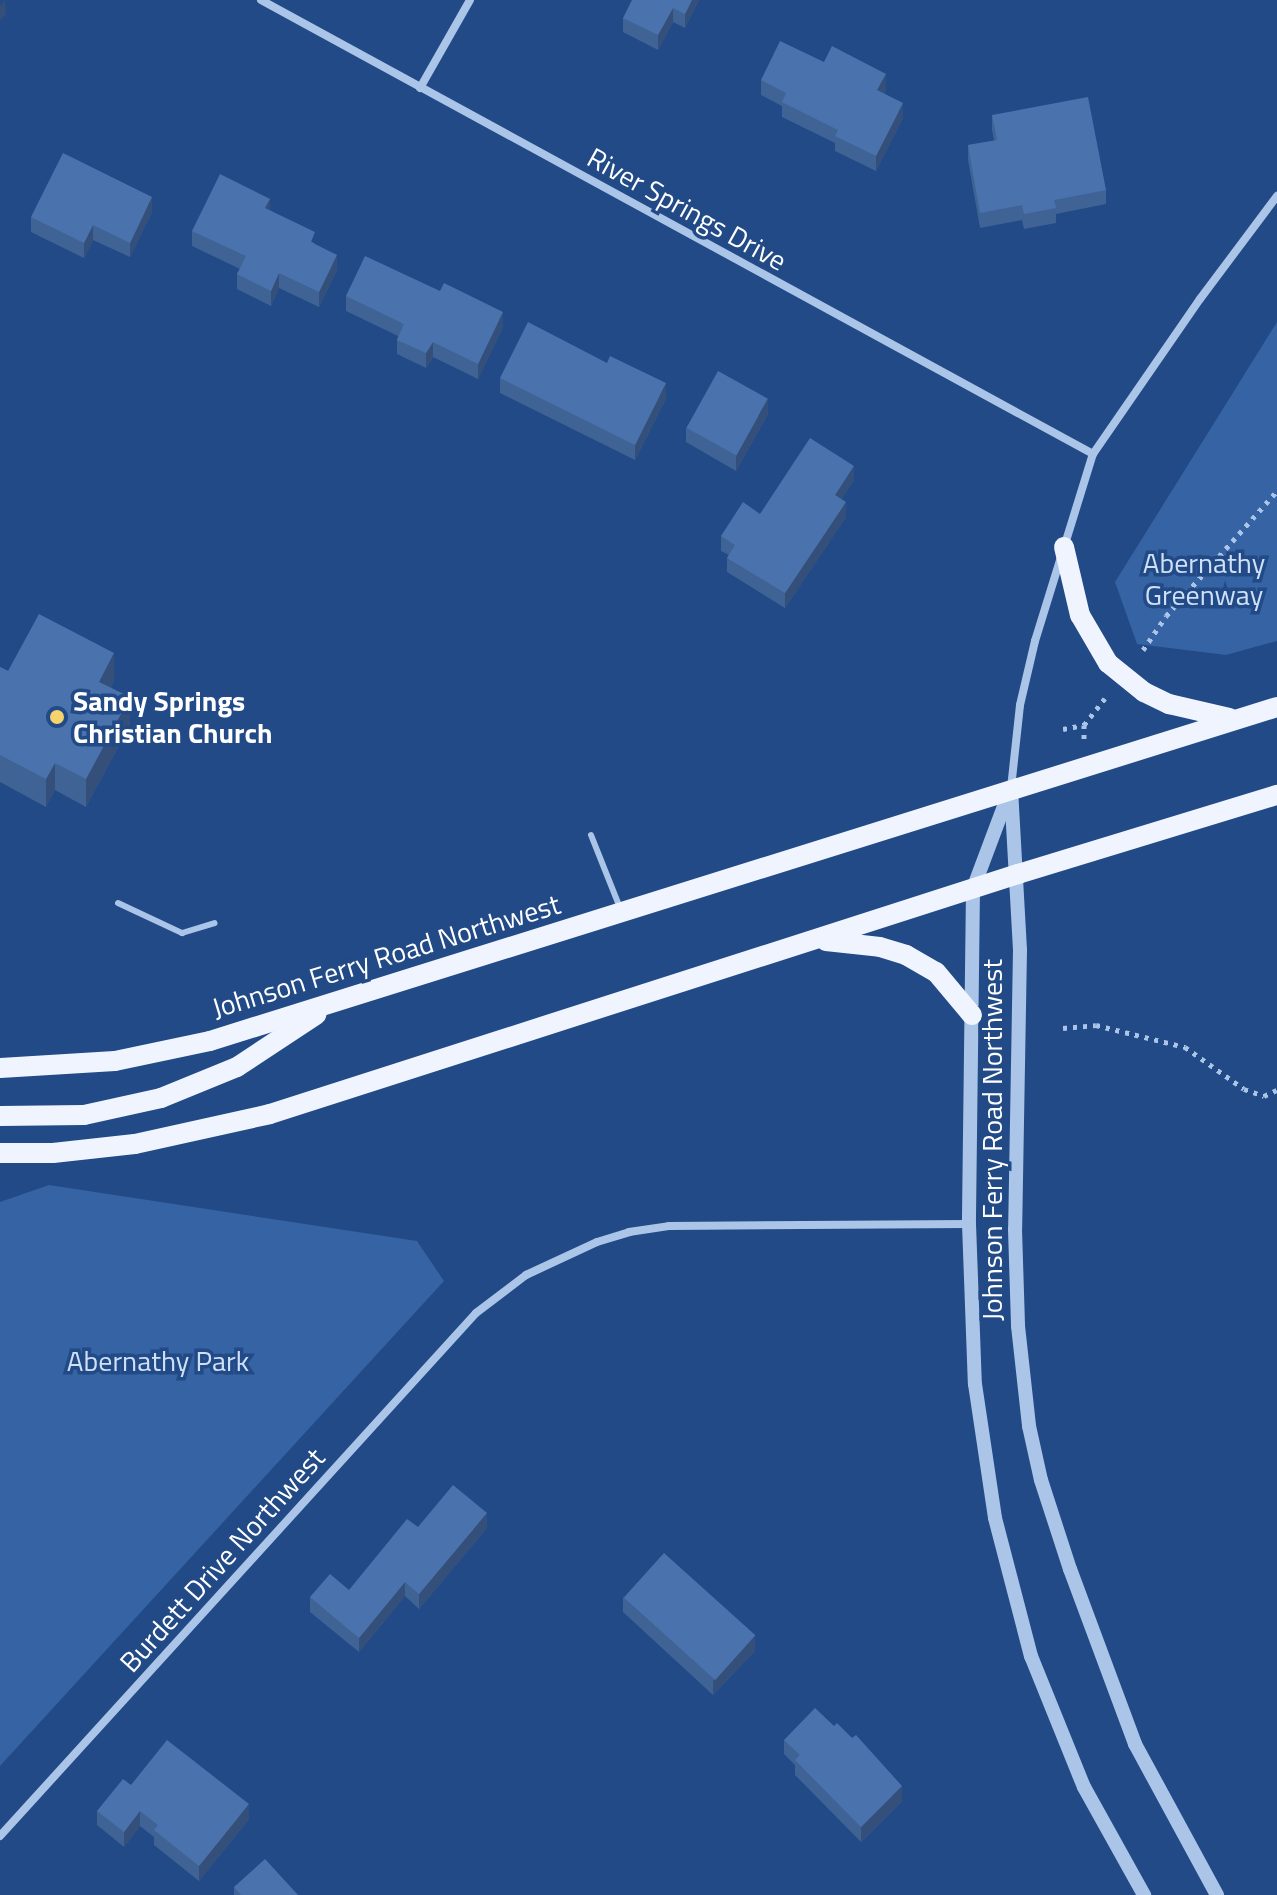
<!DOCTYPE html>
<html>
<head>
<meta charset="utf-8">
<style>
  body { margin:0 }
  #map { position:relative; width:1277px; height:1895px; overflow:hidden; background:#214a86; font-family:"Titillium Web",sans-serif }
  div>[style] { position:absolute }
  .green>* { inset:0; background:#3563a3 }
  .path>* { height:5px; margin-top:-2.5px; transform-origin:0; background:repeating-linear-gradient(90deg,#abc5e9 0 4px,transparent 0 10px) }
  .service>* { height:6px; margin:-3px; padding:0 3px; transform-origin:3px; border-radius:3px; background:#abc5e9 }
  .minor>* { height:8px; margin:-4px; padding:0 4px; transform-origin:4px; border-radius:4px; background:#abc5e9 }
  .tertiary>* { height:14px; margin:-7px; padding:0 7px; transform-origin:7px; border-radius:7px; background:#abc5e9 }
  .primary>* { height:20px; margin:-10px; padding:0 10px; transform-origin:10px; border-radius:10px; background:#eff4fe }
  .wall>* { inset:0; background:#406396 }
  .shaded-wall>* { inset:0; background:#34507a }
  .building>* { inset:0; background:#4a73ae; transform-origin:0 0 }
  .dots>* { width:22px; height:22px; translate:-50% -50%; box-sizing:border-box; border:4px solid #214a86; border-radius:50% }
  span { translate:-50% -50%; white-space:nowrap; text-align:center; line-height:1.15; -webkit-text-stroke:7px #214a86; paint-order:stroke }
  .street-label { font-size:28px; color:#fff }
  .park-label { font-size:28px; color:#cfe0f7 }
  .poi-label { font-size:28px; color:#fff; font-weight:700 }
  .left { translate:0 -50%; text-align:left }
</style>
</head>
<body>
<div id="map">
  <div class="green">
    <div style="clip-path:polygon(1277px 322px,1277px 641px,1226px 655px,1137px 644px,1115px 582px)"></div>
    <div style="clip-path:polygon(49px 1185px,417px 1241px,444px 1281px,0 1766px,0 1202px)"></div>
  </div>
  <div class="path">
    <div style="left:1143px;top:650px;width:41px;rotate:-55.9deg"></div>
    <div style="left:1166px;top:616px;width:167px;rotate:-48.4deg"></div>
    <div style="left:1084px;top:725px;width:34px;rotate:-52deg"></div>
    <div style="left:1063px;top:729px;width:21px;rotate:-11deg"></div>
    <div style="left:1084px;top:725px;width:14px;rotate:90deg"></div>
    <div style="left:1063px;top:1028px;width:33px;rotate:-5deg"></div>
    <div style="left:1096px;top:1025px;width:92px;rotate:13.9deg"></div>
    <div style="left:1185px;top:1047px;width:72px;rotate:35.4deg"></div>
    <div style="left:1244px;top:1089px;width:21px;rotate:19deg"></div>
    <div style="left:1264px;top:1096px;width:14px;rotate:-25deg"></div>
  </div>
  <div class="service">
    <div style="left:591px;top:835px;width:79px;rotate:68.3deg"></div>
    <div style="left:118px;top:903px;width:71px;rotate:25.1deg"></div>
    <div style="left:182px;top:933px;width:34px;rotate:-17deg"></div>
  </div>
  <div class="minor">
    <div style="left:261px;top:0;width:948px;rotate:28.62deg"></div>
    <div style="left:420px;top:88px;width:101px;rotate:-60.4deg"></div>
    <div style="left:1011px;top:788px;width:83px;rotate:-83.8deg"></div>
    <div style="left:1020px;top:705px;width:66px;rotate:-76.8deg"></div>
    <div style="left:1035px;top:641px;width:196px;rotate:-72.8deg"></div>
    <div style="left:1093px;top:454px;width:188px;rotate:-55.4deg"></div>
    <div style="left:1200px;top:299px;width:129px;rotate:-53.2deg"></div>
    <div style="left:0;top:1836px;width:707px;rotate:-47.69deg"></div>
    <div style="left:476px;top:1313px;width:63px;rotate:-37.2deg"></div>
    <div style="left:526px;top:1275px;width:78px;rotate:-24.9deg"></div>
    <div style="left:597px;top:1242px;width:34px;rotate:-17deg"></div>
    <div style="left:629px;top:1232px;width:40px;rotate:-8.5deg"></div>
    <div style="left:669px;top:1226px;width:300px;rotate:-0.4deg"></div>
  </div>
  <div class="tertiary">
    <div style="left:1011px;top:789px;width:161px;rotate:86.8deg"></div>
    <div style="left:1020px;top:950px;width:279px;rotate:91deg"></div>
    <div style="left:1015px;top:1229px;width:97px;rotate:88.2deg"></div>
    <div style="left:1018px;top:1326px;width:101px;rotate:83.7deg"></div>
    <div style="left:1029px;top:1426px;width:55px;rotate:77.5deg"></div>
    <div style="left:1041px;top:1480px;width:94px;rotate:72deg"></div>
    <div style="left:1070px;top:1569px;width:187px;rotate:69.6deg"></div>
    <div style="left:1135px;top:1744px;width:172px;rotate:61.5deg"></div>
    <div style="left:1009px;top:793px;width:103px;rotate:110.6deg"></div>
    <div style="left:973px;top:889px;width:335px;rotate:90.7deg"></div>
    <div style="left:969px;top:1224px;width:160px;rotate:87.9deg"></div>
    <div style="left:975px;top:1384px;width:135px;rotate:81.5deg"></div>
    <div style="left:995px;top:1518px;width:143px;rotate:75.4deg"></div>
    <div style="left:1031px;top:1656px;width:141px;rotate:68deg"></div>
    <div style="left:1084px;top:1787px;width:124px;rotate:60.9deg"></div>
  </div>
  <div class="primary">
    <div style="left:1064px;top:547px;width:70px;rotate:76.8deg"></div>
    <div style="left:1080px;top:615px;width:56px;rotate:59.7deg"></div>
    <div style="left:1108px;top:663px;width:46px;rotate:38.9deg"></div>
    <div style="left:1144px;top:692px;width:28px;rotate:26deg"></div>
    <div style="left:1169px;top:704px;width:62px;rotate:13.1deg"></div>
    <div style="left:826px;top:941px;width:54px;rotate:6.3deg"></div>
    <div style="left:880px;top:947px;width:27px;rotate:17deg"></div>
    <div style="left:906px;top:955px;width:34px;rotate:30deg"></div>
    <div style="left:936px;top:972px;width:56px;rotate:50.1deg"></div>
    <div style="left:0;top:1068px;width:115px;rotate:-3.5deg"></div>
    <div style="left:115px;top:1061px;width:97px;rotate:-11.9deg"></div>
    <div style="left:210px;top:1041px;width:1118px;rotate:-17.38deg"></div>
    <div style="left:0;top:1116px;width:84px;rotate:-0.7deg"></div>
    <div style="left:84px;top:1115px;width:79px;rotate:-12.4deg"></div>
    <div style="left:161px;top:1098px;width:82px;rotate:-22.2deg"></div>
    <div style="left:237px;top:1067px;width:95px;rotate:-33.4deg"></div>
    <div style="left:0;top:1153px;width:53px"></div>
    <div style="left:53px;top:1153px;width:82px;rotate:-6.3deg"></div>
    <div style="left:135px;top:1144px;width:138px;rotate:-12.5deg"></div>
    <div style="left:270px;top:1114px;width:786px;rotate:-17.79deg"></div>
    <div style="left:1018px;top:874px;width:271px;rotate:-17deg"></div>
  </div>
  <div class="wall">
    <div style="clip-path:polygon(699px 0,685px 28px,673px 22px,658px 50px,623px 32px,623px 18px)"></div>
    <div style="clip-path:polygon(824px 62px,886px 89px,884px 93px,903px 118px,876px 171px,835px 151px,835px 143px,782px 117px,782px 106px,761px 95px,761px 80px)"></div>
    <div style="clip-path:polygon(992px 115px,1106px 190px,1106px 204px,1056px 214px,1056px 223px,1024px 229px,1022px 220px,980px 228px,968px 160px,968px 145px,994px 141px,992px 130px)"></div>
    <div style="clip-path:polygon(270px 210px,315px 244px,337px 270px,319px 307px,279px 288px,271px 306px,237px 289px,237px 274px,240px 269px,192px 246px,192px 231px)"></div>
    <div style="clip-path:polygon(152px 212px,130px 257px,93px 240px,84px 258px,31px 232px,31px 217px)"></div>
    <div style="clip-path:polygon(440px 291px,503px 327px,478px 379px,433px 357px,426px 368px,397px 354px,397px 340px,398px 336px,346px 311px,346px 296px)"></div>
    <div style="clip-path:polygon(500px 378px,666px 398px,635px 460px,500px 393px)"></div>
    <div style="clip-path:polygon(768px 414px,736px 471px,686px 442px,686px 428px)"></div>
    <div style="clip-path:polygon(854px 480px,841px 499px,846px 517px,785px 608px,727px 572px,727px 558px,729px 555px,721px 551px,721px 536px,760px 514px)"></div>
    <div style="clip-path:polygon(0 667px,8px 671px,114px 681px,111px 687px,130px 725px,86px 807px,55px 790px,46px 807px,0 782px)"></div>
    <div style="clip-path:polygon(418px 1527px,487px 1528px,419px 1609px,405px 1596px,359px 1652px,310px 1612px,310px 1597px,349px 1590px)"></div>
    <div style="clip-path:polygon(623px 1597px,755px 1651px,713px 1695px,623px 1612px)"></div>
    <div style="clip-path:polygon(784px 1740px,902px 1801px,861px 1842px,795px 1775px,795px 1765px,784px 1754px)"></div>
    <div style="clip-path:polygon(131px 1785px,249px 1819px,199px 1881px,154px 1845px,154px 1837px,140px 1826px,124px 1847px,97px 1825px,97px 1811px)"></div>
    <div style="clip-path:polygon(234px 1887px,298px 1895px,234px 1895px)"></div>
  </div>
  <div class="shaded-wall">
    <div style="clip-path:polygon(5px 0,6px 14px,0 21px,0 6px)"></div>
    <div style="clip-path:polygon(692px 0,699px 0,685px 28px,685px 14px)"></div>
    <div style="clip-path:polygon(673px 8px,673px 22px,658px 50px,658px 35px)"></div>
    <div style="clip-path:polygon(886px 74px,886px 89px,877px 105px,877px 90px)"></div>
    <div style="clip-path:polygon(903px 103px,903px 118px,876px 171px,876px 156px)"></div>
    <div style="clip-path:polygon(152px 197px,152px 212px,130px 257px,130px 243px)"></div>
    <div style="clip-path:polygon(270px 199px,270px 214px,265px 208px)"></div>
    <div style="clip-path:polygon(93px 225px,93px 240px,84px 258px,84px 243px)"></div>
    <div style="clip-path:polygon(337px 255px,337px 270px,319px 307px,319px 292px)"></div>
    <div style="clip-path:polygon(279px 273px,279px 288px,271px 306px,271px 291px)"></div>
    <div style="clip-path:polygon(503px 312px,503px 327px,478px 379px,478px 364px)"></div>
    <div style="clip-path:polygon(433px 342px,433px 357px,426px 368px,426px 353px)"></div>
    <div style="clip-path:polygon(666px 383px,666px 398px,635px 460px,635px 445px)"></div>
    <div style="clip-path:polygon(768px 399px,768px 414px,736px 471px,736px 456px)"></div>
    <div style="clip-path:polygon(854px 466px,854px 480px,835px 510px,835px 495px)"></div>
    <div style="clip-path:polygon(846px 502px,846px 517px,785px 608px,785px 593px)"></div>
    <div style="clip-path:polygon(114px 653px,114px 681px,99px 709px,99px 682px)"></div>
    <div style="clip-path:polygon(130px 697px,130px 725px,86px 807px,86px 779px)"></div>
    <div style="clip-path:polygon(55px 763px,55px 790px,46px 807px,46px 779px)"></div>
    <div style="clip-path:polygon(487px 1513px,487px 1528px,419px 1609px,419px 1594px)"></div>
    <div style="clip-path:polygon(405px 1582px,405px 1596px,359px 1652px,359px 1638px)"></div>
    <div style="clip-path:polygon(755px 1636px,755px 1651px,713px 1695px,713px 1681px)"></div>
    <div style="clip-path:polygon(902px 1786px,902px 1801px,861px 1842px,861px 1827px)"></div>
    <div style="clip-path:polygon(249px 1804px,249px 1819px,199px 1881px,199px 1866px)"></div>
    <div style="clip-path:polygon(140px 1811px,140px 1826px,124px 1847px,124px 1832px)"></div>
  </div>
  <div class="building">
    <div style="clip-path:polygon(632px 0,692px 0,685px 14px,673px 8px,658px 35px,623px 18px)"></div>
    <div style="clip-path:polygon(780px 41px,824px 62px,832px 46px,886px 74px,877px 90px,903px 103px,876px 156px,835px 136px,838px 130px,782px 102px,786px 93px,761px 80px)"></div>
    <div style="clip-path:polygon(1088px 97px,1106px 190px,1054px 200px,1056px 208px,1024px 214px,1022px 205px,980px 213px,968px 145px,997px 140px,992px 115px)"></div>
    <div style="clip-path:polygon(63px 153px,152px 197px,130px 243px,93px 225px,84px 243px,31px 217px)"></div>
    <div style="clip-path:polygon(220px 174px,270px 199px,265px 208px,315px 232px,311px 242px,337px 255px,319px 292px,279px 273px,271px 291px,237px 274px,246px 256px,192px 231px)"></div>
    <div style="clip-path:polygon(365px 256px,440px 291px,444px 283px,503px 312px,478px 364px,433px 342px,426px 353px,397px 340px,404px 324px,346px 296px)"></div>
    <div style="clip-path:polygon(528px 322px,607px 363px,610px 356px,666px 383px,635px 445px,500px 378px)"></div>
    <div style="left:718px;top:371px;width:57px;height:65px;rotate:29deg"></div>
    <div style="clip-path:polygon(810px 438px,854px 466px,835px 495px,846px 502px,785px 593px,727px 558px,735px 545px,721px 536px,743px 502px,760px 514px)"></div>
    <div style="clip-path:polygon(39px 614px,114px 653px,99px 682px,130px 697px,86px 779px,55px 763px,46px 779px,0 755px,0 667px,8px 671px)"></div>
    <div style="clip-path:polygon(453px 1485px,487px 1513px,419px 1594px,405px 1582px,359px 1638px,310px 1597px,330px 1574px,349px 1590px,407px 1519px,418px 1527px)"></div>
    <div style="left:664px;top:1553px;width:123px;height:60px;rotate:42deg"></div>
    <div style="clip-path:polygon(815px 1708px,834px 1726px,837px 1723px,852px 1738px,856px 1735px,902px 1786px,861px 1827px,795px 1760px,800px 1755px,784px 1740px)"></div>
    <div style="clip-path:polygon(167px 1740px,249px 1804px,199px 1866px,154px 1830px,158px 1825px,140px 1811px,124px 1832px,97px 1811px,123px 1779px,131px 1785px)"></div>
    <div style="clip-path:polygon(265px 1859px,298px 1895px,241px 1895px,234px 1887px)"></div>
  </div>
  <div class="dots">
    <div style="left:57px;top:717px;background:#f6d36d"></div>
  </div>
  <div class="street-label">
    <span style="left:687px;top:209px;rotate:29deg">River Springs Drive</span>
    <span style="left:386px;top:956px;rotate:-17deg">Johnson Ferry Road Northwest</span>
    <span style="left:992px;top:1140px;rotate:-90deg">Johnson Ferry Road Northwest</span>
    <span style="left:222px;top:1560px;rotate:-48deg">Burdett Drive Northwest</span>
  </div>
  <div class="park-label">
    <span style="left:1204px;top:579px">Abernathy<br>Greenway</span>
    <span style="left:158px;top:1361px">Abernathy Park</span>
  </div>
  <div class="poi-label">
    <span class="left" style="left:73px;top:717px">Sandy Springs<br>Christian Church</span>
  </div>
</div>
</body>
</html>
